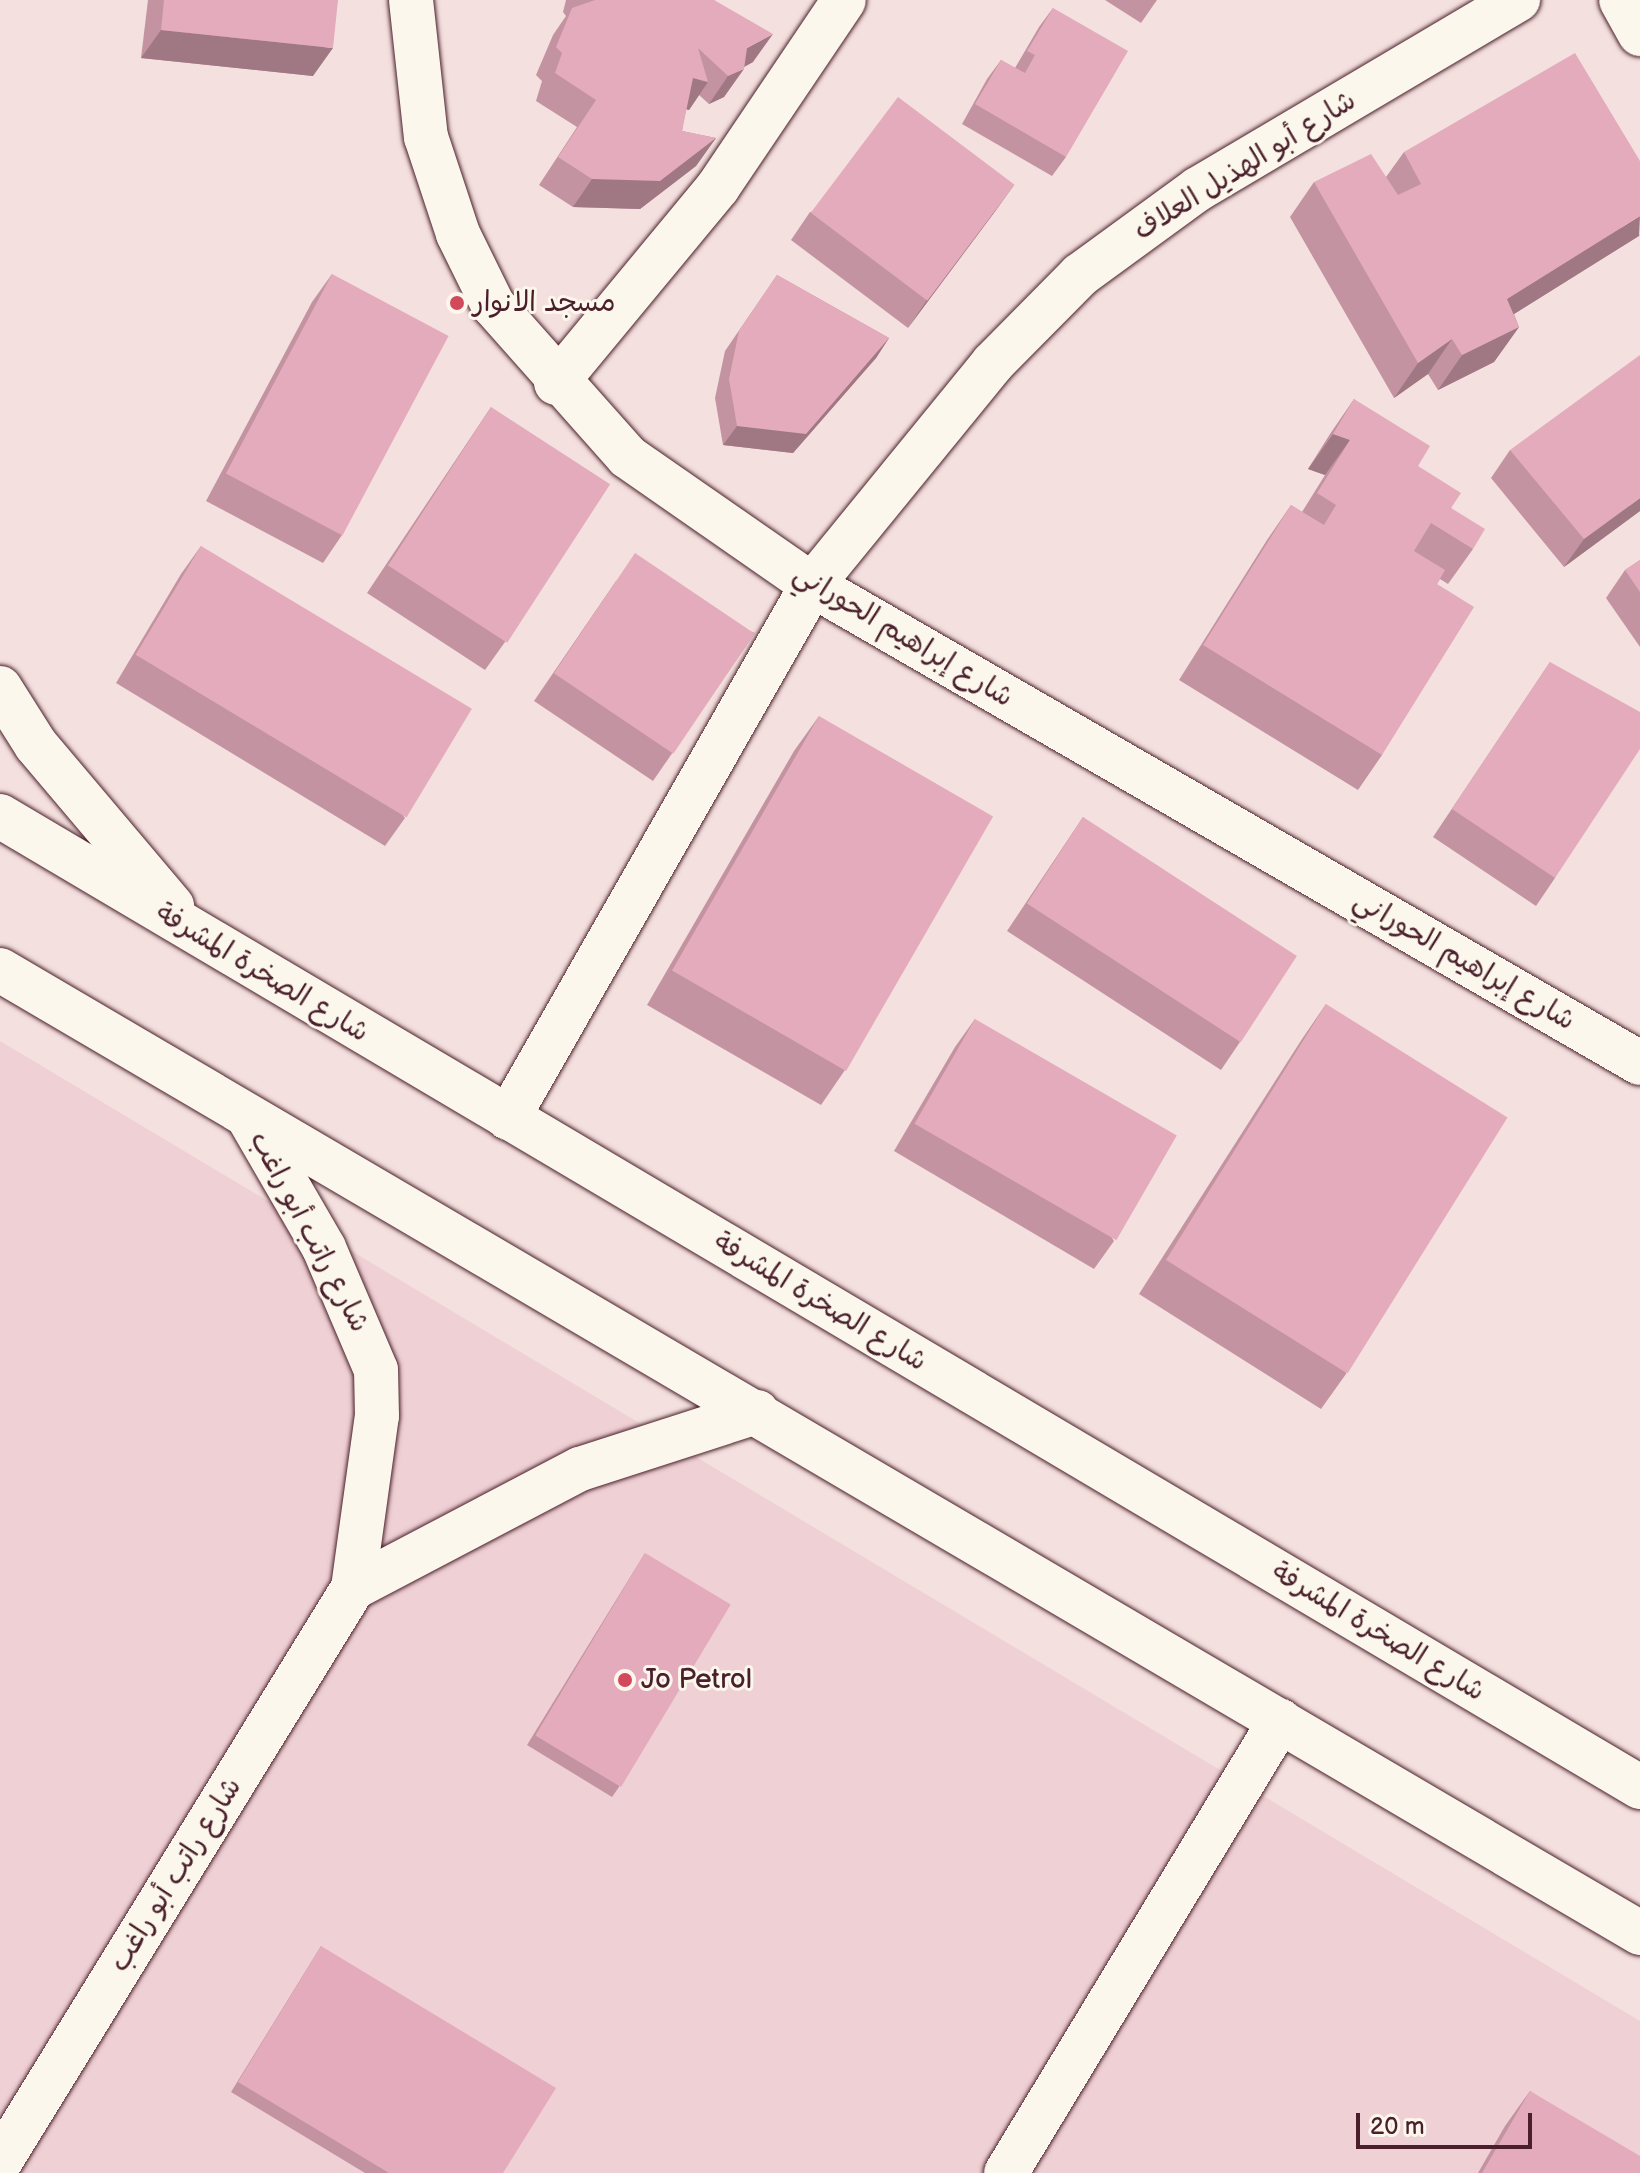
<!DOCTYPE html>
<html>
<head>
<meta charset="utf-8">
<style>
  body { margin:0 }
  #map { position:relative; width:1640px; height:2173px; overflow:hidden; background:#f4e0de; font-family:"Balsamiq Sans","Playpen Sans Arabic",sans-serif }
  div>[style] { position:absolute }
  .built>* { inset:0; background:#efd0d4 }
  .roads { filter:drop-shadow(0 0 2px #4a1f2b) drop-shadow(0 0 2px #4a1f2b) }
  .street>* { height:44px; margin:-22px; padding:0 22px; transform-origin:22px; border-radius:22px; background:#fbf7ec }
  .secondary>* { height:44px; margin:-22px; padding:0 22px; transform-origin:22px; border-radius:22px; background:#fbf7ec }
  .wall>* { inset:0; background:#c393a2 }
  .shaded-wall>* { inset:0; background:#9f7884 }
  .building>* { inset:0; background:#e3abbc; transform-origin:0 0 }
  .dots>* { width:22px; height:22px; translate:-50% -50%; box-sizing:border-box; border:4px solid #fbf7ec; border-radius:50% }
  span { translate:-50% -50%; white-space:nowrap; text-align:center; line-height:1.15; -webkit-text-stroke:6px #fbf7ec; paint-order:stroke }
  .street-label { font-size:28px; color:#4a1f2b }
  .poi-label { font-size:28px; color:#4a1f2b }
  .left { translate:0 -50%; text-align:left }
  .scale { position:absolute; left:1356px; top:2113px; width:176px; height:36px; box-sizing:border-box; border:4px solid #4a1f2b; border-top:0; padding-left:10px; font-size:24px; line-height:28px; white-space:nowrap; color:#4a1f2b; -webkit-text-stroke:6px #fbf7ec; paint-order:stroke }
</style>
</head>
<body>
<div id="map">
  <div class="built">
    <div style="clip-path:polygon(0 1041px,1640px 2021px,1640px 2173px,0 2173px)"></div>
  </div>
  <div class="roads">
    <div class="street">
      <div style="left:411px;top:0;width:138px;rotate:83.8deg"></div>
      <div style="left:426px;top:137px;width:102px;rotate:71.7deg"></div>
      <div style="left:458px;top:234px;width:79px;rotate:63.8deg"></div>
      <div style="left:493px;top:305px;width:203px;rotate:48.4deg"></div>
      <div style="left:628px;top:457px;width:224px;rotate:34.8deg"></div>
      <div style="left:812px;top:585px;width:956px;rotate:30deg"></div>
      <div style="left:1621px;top:0;width:39px;rotate:61deg"></div>
      <div style="left:556px;top:383px;width:254px;rotate:-50.4deg"></div>
      <div style="left:718px;top:187px;width:225px;rotate:-56deg"></div>
      <div style="left:508px;top:1118px;width:614px;rotate:-60.3deg"></div>
      <div style="left:812px;top:585px;width:286px;rotate:-50.8deg"></div>
      <div style="left:993px;top:363px;width:124px;rotate:-45.3deg"></div>
      <div style="left:1080px;top:275px;width:146px;rotate:-36.1deg"></div>
      <div style="left:1198px;top:189px;width:372px;rotate:-30.6deg"></div>
      <div style="left:1006px;top:2173px;width:529px;rotate:-58.78deg"></div>
    </div>
    <div class="secondary">
      <div style="left:0;top:688px;width:67px;rotate:57.7deg"></div>
      <div style="left:36px;top:745px;width:211px;rotate:49.8deg"></div>
      <div style="left:0;top:816px;width:1906px;rotate:30.63deg"></div>
      <div style="left:0;top:970px;width:1902px;rotate:30.42deg"></div>
      <div style="left:353px;top:1588px;width:256px;rotate:-27.7deg"></div>
      <div style="left:580px;top:1469px;width:186px;rotate:-17.9deg"></div>
      <div style="left:0;top:2162px;width:674px;rotate:-58.41deg"></div>
      <div style="left:353px;top:1588px;width:174px;rotate:-82.1deg"></div>
      <div style="left:377px;top:1416px;width:46px;rotate:-91.2deg"></div>
      <div style="left:376px;top:1370px;width:133px;rotate:-113.1deg"></div>
      <div style="left:324px;top:1248px;width:151px;rotate:-120.1deg"></div>
    </div>
  </div>
  <div class="wall">
    <div style="clip-path:polygon(148px 0,338px 0,313px 76px,141px 58px)"></div>
    <div style="clip-path:polygon(566px 0,714px 0,753px 62px,744px 67px,724px 97px,709px 104px,699px 95px,689px 110px,686px 109px,682px 131px,716px 138px,696px 166px,640px 209px,573px 207px,539px 185px,577px 127px,536px 101px,542px 81px,536px 75px,553px 35px,566px 16px,563px 12px)"></div>
    <div style="clip-path:polygon(1105px 0,1157px 0,1141px 23px)"></div>
    <div style="clip-path:polygon(1053px 8px,1066px 157px,1052px 176px,962px 124px,987px 79px,1001px 60px,1015px 68px,1039px 27px)"></div>
    <div style="clip-path:polygon(1404px 152px,1640px 235px,1514px 314px,1519px 327px,1494px 362px,1438px 390px,1428px 374px,1394px 398px,1290px 217px,1314px 182px,1386px 177px)"></div>
    <div style="clip-path:polygon(1014px 185px,908px 328px,791px 240px,810px 212px)"></div>
    <div style="clip-path:polygon(332px 274px,342px 535px,323px 563px,206px 501px,312px 302px)"></div>
    <div style="clip-path:polygon(777px 275px,889px 338px,876px 358px,793px 453px,723px 445px,715px 398px,725px 351px)"></div>
    <div style="clip-path:polygon(1354px 399px,1418px 466px,1451px 508px,1473px 549px,1448px 584px,1440px 579px,1437px 584px,1382px 755px,1358px 790px,1179px 680px,1267px 540px,1291px 505px,1302px 512px,1325px 475px,1308px 469px,1330px 434px)"></div>
    <div style="clip-path:polygon(491px 407px,505px 642px,485px 670px,367px 593px)"></div>
    <div style="clip-path:polygon(1510px 450px,1640px 511px,1564px 567px,1491px 478px)"></div>
    <div style="clip-path:polygon(201px 546px,405px 818px,385px 846px,116px 683px,181px 574px)"></div>
    <div style="clip-path:polygon(1640px 560px,1640px 647px,1606px 598px,1625px 570px)"></div>
    <div style="clip-path:polygon(616px 581px,755px 633px,653px 781px,534px 701px)"></div>
    <div style="clip-path:polygon(1550px 662px,1555px 878px,1536px 906px,1433px 837px)"></div>
    <div style="clip-path:polygon(819px 716px,845px 1070px,821px 1105px,647px 1005px,794px 751px)"></div>
    <div style="clip-path:polygon(1083px 817px,1240px 1042px,1221px 1070px,1007px 931px)"></div>
    <div style="clip-path:polygon(1326px 1004px,1346px 1374px,1321px 1409px,1139px 1294px,1302px 1039px)"></div>
    <div style="clip-path:polygon(975px 1019px,1114px 1241px,1094px 1269px,894px 1151px,955px 1047px)"></div>
    <div style="clip-path:polygon(645px 1553px,619px 1787px,612px 1797px,527px 1745px)"></div>
    <div style="clip-path:polygon(321px 1946px,503px 2173px,365px 2173px,231px 2092px)"></div>
    <div style="clip-path:polygon(1530px 2091px,1640px 2173px,1478px 2173px,1505px 2126px)"></div>
  </div>
  <div class="shaded-wall">
    <div style="clip-path:polygon(161px 30px,333px 48px,313px 76px,141px 58px)"></div>
    <div style="clip-path:polygon(773px 34px,753px 62px,727px 76px,747px 48px)"></div>
    <div style="clip-path:polygon(744px 69px,724px 97px,709px 104px,728px 76px)"></div>
    <div style="clip-path:polygon(693px 78px,708px 82px,689px 110px,673px 106px)"></div>
    <div style="clip-path:polygon(716px 138px,696px 166px,640px 209px,573px 207px,592px 179px)"></div>
    <div style="clip-path:polygon(1014px 185px,994px 213px,908px 328px,927px 300px)"></div>
    <div style="clip-path:polygon(1640px 216px,1639px 236px,1482px 334px,1507px 299px)"></div>
    <div style="clip-path:polygon(1519px 327px,1494px 362px,1438px 390px,1462px 355px)"></div>
    <div style="clip-path:polygon(889px 338px,876px 358px,793px 453px,723px 445px,737px 426px)"></div>
    <div style="clip-path:polygon(1452px 339px,1428px 374px,1394px 398px,1418px 363px)"></div>
    <div style="clip-path:polygon(1333px 434px,1350px 440px,1325px 475px,1308px 469px)"></div>
    <div style="clip-path:polygon(1640px 498px,1640px 511px,1564px 567px,1584px 539px)"></div>
  </div>
  <div class="building">
    <div style="clip-path:polygon(164px 0,338px 0,333px 48px,161px 30px)"></div>
    <div style="clip-path:polygon(595px 0,714px 0,773px 34px,747px 48px,744px 69px,728px 76px,698px 48px,708px 82px,693px 78px,682px 131px,716px 138px,660px 181px,592px 179px,558px 157px,596px 100px,555px 73px,562px 53px,556px 47px,572px 8px)"></div>
    <div style="clip-path:polygon(1053px 8px,1128px 51px,1066px 157px,975px 104px,1001px 60px,1025px 73px,1035px 55px,1027px 51px)"></div>
    <div style="clip-path:polygon(1575px 53px,1640px 161px,1640px 216px,1507px 299px,1519px 327px,1462px 355px,1452px 339px,1418px 363px,1314px 182px,1371px 154px,1398px 195px,1421px 184px,1404px 152px)"></div>
    <div style="left:898px;top:97px;width:146px;height:145px;rotate:37deg"></div>
    <div style="left:332px;top:274px;width:132px;height:226px;rotate:28deg"></div>
    <div style="clip-path:polygon(777px 275px,889px 338px,806px 434px,737px 426px,729px 379px,739px 331px)"></div>
    <div style="clip-path:polygon(1640px 355px,1640px 498px,1584px 539px,1510px 450px)"></div>
    <div style="clip-path:polygon(1354px 399px,1430px 446px,1418px 466px,1461px 493px,1451px 508px,1485px 529px,1473px 549px,1431px 523px,1414px 551px,1445px 570px,1437px 584px,1474px 607px,1382px 755px,1203px 645px,1291px 505px,1324px 525px,1336px 505px,1317px 493px,1350px 440px,1333px 434px)"></div>
    <div style="left:491px;top:407px;width:142px;height:189px;rotate:33deg"></div>
    <div style="left:201px;top:546px;width:316px;height:127px;rotate:31deg"></div>
    <div style="left:635px;top:553px;width:144px;height:145px;rotate:34deg"></div>
    <div style="clip-path:polygon(1640px 560px,1640px 592px,1625px 570px)"></div>
    <div style="clip-path:polygon(1550px 662px,1640px 712px,1640px 749px,1555px 878px,1452px 809px)"></div>
    <div style="left:819px;top:716px;width:201px;height:294px;rotate:30deg"></div>
    <div style="left:1083px;top:817px;width:255px;height:103px;rotate:33deg"></div>
    <div style="left:1326px;top:1004px;width:214px;height:302px;rotate:32deg"></div>
    <div style="left:975px;top:1019px;width:233px;height:121px;rotate:30deg"></div>
    <div style="left:645px;top:1553px;width:100px;height:213px;rotate:31deg"></div>
    <div style="clip-path:polygon(321px 1946px,556px 2088px,503px 2173px,389px 2173px,238px 2082px)"></div>
    <div style="clip-path:polygon(1530px 2091px,1640px 2156px,1640px 2173px,1482px 2173px)"></div>
  </div>
  <div class="dots">
    <div style="left:457px;top:303px;background:#d1495b"></div>
    <div style="left:625px;top:1680px;background:#d1495b"></div>
  </div>
  <div class="street-label">
    <span style="left:1245px;top:166px;rotate:-32deg">شارع أبو الهذيل العلاف</span>
    <span style="left:903px;top:636px;rotate:31deg">شارع إبراهيم الحوراني</span>
    <span style="left:1464px;top:961px;rotate:30deg">شارع إبراهيم الحوراني</span>
    <span style="left:262px;top:973px;rotate:31deg">شارع الصخرة المشرفة</span>
    <span style="left:309px;top:1232px;rotate:62deg">شارع راتب أبو راغب</span>
    <span style="left:820px;top:1302px;rotate:31deg">شارع الصخرة المشرفة</span>
    <span style="left:1378px;top:1632px;rotate:31deg">شارع الصخرة المشرفة</span>
    <span style="left:176px;top:1875px;rotate:-58deg">شارع راتب أبو راغب</span>
  </div>
  <div class="poi-label">
    <span class="left" style="left:473px;top:303px">مسجد الانوار</span>
    <span class="left" style="left:641px;top:1680px">Jo Petrol</span>
  </div>
  <div class="scale">20 m</div>
</div>
</body>
</html>
